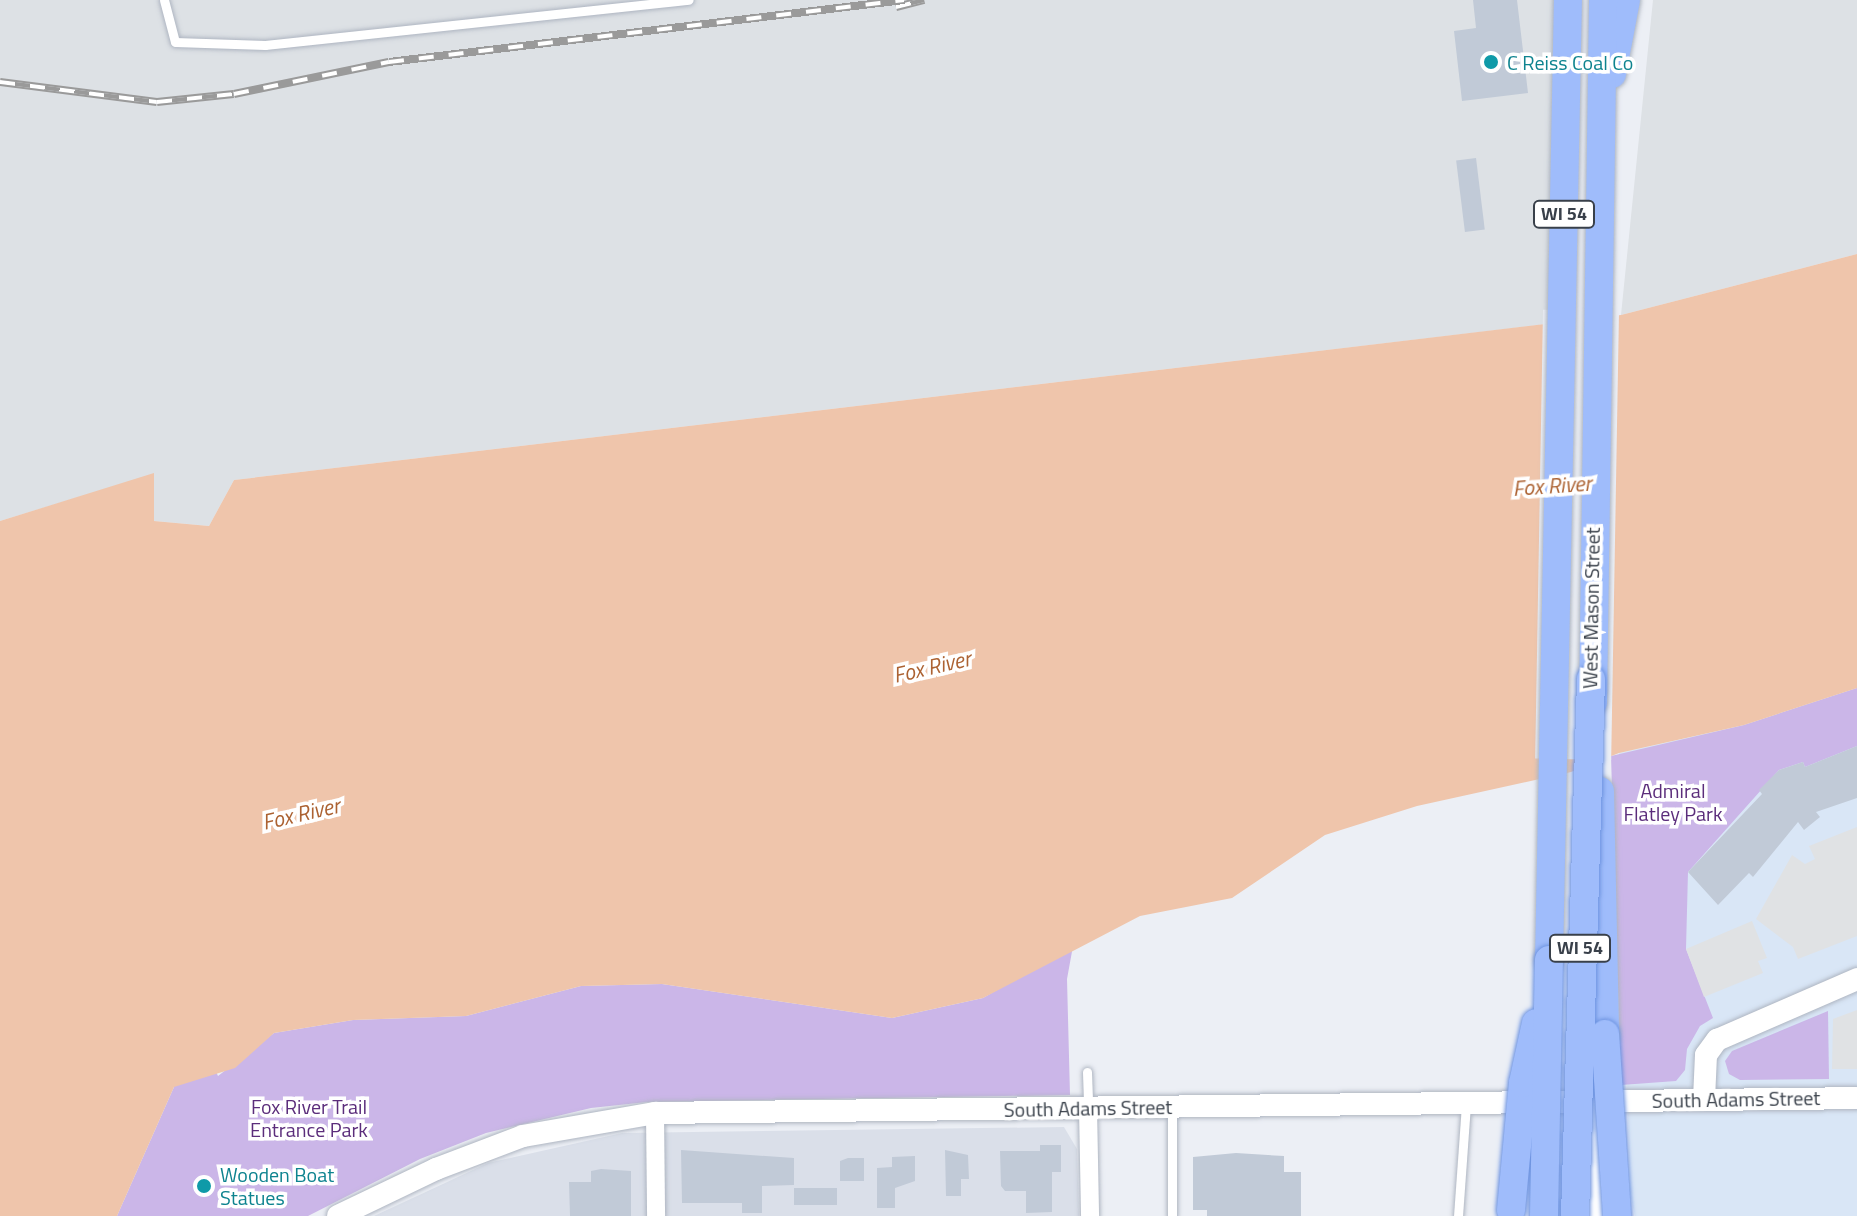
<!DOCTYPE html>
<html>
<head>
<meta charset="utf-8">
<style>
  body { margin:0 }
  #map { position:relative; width:1857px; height:1216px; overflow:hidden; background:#eceff5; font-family:"Titillium Web",sans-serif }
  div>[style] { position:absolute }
  .residential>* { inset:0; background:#dadfe9 }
  .commercial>* { inset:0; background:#d9e6f6 }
  .industrial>* { inset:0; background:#dde1e5 }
  .green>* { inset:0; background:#cbb6e8 }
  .parking>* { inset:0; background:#e0e2e4 }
  .water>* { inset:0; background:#efc5ab }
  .pier>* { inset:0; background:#eceff5; transform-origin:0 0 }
  .building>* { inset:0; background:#c1cad7; transform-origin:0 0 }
  .roads { filter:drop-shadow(0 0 2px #aeb5c1) drop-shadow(0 0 2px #aeb5c1) }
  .service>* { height:9px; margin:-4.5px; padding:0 4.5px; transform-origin:4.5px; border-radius:4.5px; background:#fff }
  .minor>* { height:18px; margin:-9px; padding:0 9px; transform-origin:9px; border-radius:9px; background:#fff }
  .tertiary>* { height:22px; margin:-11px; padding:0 11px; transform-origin:11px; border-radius:11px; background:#fff }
  .primary>* { height:28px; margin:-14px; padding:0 14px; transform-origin:14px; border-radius:14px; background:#9fbcfb }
  .rail>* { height:8px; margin-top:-4px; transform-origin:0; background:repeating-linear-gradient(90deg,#fff 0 15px,#9a9a9a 0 30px); box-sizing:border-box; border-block:2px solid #9a9a9a }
  .bridges { filter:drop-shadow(0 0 2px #6e94e1) drop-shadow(0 0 2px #6e94e1) }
  .primary-bridge>* { height:28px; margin:-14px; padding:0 14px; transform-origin:14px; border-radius:14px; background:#9fbcfb }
  .dots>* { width:22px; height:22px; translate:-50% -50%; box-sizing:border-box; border:4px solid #fff; border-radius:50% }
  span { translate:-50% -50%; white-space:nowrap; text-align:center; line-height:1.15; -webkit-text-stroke:7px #fff; paint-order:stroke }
  .shield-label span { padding:2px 6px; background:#fff; border:2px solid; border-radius:6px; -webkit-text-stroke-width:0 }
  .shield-label { font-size:18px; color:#39404a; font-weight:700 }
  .culture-label { font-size:20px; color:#0d838f }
  .left { translate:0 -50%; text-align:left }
  .street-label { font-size:20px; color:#39404a }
  .park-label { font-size:20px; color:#5b2d7b }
  .water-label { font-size:22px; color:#ac6232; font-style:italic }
</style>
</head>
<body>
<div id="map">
  <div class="residential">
    <div style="clip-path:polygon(1064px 1127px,1077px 1149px,1079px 1216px,374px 1216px,488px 1163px,622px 1133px)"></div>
  </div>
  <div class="commercial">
    <div style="clip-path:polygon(1857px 688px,1857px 1216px,1635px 1216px,1630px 1193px,1619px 753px,1744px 725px)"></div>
  </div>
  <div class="industrial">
    <div style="clip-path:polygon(0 0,1568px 0,1563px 322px,234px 480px,209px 526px,154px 521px,154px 474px,0 521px)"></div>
    <div style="clip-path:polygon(1653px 0,1857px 0,1857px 254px,1621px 315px)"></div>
  </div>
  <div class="green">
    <div style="clip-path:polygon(1857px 688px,1857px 746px,1805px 767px,1803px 762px,1779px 770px,1688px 872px,1686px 949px,1713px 1018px,1700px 1026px,1687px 1049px,1685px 1070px,1676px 1081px,1621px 1085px,1611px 756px,1744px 725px)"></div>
    <div style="clip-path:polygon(1073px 946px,1067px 979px,1070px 1095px,647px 1102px,591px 1108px,486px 1133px,420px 1159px,308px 1216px,117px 1216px,174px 1087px,177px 984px,218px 1076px,274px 1033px,353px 1020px,466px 1016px,581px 986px,662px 984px,892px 1018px,983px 998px)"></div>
    <div style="clip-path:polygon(1828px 1011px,1829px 1079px,1740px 1080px,1729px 1074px,1725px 1061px,1732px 1051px)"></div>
  </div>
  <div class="parking">
    <div style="clip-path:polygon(1857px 827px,1857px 936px,1798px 959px,1793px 947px,1756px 919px,1792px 855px,1805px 864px,1815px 859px,1809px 846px)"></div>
    <div style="clip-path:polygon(1752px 921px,1767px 958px,1758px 961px,1763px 973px,1704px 997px,1686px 949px)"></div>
    <div style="clip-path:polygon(1857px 1010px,1857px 1069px,1832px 1069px,1833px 1019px)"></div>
  </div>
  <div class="water">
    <div style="clip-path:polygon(1857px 254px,1857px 688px,1744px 725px,1619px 753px,1571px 772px,1417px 806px,1325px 835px,1232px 898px,1140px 916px,983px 998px,892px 1018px,662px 984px,581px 986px,466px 1016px,353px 1020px,274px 1033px,235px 1068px,174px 1087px,117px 1216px,0 1216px,0 521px,154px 473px,154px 521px,209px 526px,234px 480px,1621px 315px)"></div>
  </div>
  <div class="pier">
    <div style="left:1619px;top:311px;width:449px;height:76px;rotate:91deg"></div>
  </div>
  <div class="building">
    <div style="clip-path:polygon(1473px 0,1517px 0,1528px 93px,1462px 101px,1454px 31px,1476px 28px)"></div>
    <div style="left:1476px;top:158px;width:72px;height:20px;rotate:83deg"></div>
    <div style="clip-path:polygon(1857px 746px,1857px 798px,1816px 812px,1820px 817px,1804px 830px,1798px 822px,1753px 877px,1749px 873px,1718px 905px,1688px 872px,1762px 794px,1759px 790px,1779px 770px,1803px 762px,1805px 767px)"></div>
    <div style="clip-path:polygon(1040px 1145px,1061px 1145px,1061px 1172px,1052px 1172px,1052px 1212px,1026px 1213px,1026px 1191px,1005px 1191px,1001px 1186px,1000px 1151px,1040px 1151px)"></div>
    <div style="clip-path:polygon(681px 1150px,794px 1158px,794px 1185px,762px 1186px,762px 1213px,742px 1213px,742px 1203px,682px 1203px)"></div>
    <div style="clip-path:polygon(945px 1150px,968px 1155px,969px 1179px,961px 1179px,961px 1196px,946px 1196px)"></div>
    <div style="clip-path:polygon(1236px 1153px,1284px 1156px,1284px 1172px,1301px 1172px,1301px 1216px,1207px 1216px,1207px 1210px,1193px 1210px,1193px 1157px)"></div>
    <div style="clip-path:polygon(915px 1156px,915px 1181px,895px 1188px,895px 1208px,877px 1208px,877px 1168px,892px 1167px,892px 1157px)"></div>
    <div style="clip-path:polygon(848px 1158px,864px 1158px,864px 1181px,840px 1181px,840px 1161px)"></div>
    <div style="clip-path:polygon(601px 1169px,631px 1171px,631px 1216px,570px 1216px,569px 1182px,591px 1182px,591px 1171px)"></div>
    <div style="left:794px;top:1188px;width:43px;height:17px"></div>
  </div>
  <div class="roads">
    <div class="service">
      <div style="left:164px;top:0;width:43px;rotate:75.3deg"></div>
      <div style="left:175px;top:42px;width:90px;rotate:1.9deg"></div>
      <div style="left:265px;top:45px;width:426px;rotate:-6.1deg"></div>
      <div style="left:1087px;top:1072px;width:36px;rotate:88deg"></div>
      <div style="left:1172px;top:1216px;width:109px;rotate:-90deg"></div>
      <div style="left:1458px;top:1216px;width:112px;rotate:-85.9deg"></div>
    </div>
    <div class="minor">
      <div style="left:1596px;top:1101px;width:115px;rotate:90deg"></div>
      <div style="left:1088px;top:1108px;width:108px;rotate:88.9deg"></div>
      <div style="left:655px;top:1113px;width:103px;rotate:89.4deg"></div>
    </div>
    <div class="tertiary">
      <div style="left:1704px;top:1099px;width:44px;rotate:-87.4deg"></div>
      <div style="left:1706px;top:1055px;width:19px;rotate:-54deg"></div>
      <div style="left:1717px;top:1040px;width:153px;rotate:-23.5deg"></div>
      <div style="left:338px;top:1216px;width:109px;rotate:-25.6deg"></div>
      <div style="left:436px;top:1169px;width:93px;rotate:-20.8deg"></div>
      <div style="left:523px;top:1136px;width:134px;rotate:-9.9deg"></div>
      <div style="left:655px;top:1113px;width:1202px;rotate:-0.71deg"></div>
    </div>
    <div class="primary">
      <div style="left:1612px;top:74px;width:75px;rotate:-79.3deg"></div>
      <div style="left:1593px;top:702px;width:702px;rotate:-89.18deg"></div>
      <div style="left:1600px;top:791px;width:243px;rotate:88.8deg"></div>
      <div style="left:1549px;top:960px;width:960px;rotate:-88.87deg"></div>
    </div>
  </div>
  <div class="rail">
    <div style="left:896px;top:7px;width:29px;rotate:-14deg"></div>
    <div style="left:0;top:82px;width:158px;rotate:7.3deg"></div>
    <div style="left:157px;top:102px;width:77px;rotate:-5.9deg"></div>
    <div style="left:234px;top:94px;width:158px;rotate:-11.7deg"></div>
    <div style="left:389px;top:62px;width:519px;rotate:-6.86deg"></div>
  </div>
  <div class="bridges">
    <div class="primary-bridge">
      <div style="left:1605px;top:1034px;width:182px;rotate:86.2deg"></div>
      <div style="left:1511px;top:1210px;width:128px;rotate:-84.6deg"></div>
      <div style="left:1523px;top:1083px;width:61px;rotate:-77.8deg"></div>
      <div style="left:1544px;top:1216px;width:256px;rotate:-88.9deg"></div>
      <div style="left:1575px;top:1216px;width:537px;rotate:-88.29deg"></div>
    </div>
  </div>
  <div class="dots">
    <div style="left:1491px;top:62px;background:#0f9aa8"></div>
    <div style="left:204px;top:1186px;background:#0f9aa8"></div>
  </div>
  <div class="shield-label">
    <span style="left:1564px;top:214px">WI 54</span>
    <span style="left:1580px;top:948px">WI 54</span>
  </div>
  <div class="culture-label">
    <span class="left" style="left:1507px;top:62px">C Reiss Coal Co</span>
    <span class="left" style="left:220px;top:1186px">Wooden Boat<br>Statues</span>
  </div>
  <div class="street-label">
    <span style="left:1591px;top:608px;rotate:-89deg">West Mason Street</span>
    <span style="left:1736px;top:1099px;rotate:-1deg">South Adams Street</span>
    <span style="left:1088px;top:1108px;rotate:-1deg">South Adams Street</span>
  </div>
  <div class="park-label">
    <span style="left:1673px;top:802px">Admiral<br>Flatley Park</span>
    <span style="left:309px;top:1118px">Fox River Trail<br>Entrance Park</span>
  </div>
  <div class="water-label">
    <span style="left:1552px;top:486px;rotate:-4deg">Fox River</span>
    <span style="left:932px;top:667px;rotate:-13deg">Fox River</span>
    <span style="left:301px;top:814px;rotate:-13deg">Fox River</span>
  </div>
</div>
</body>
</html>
